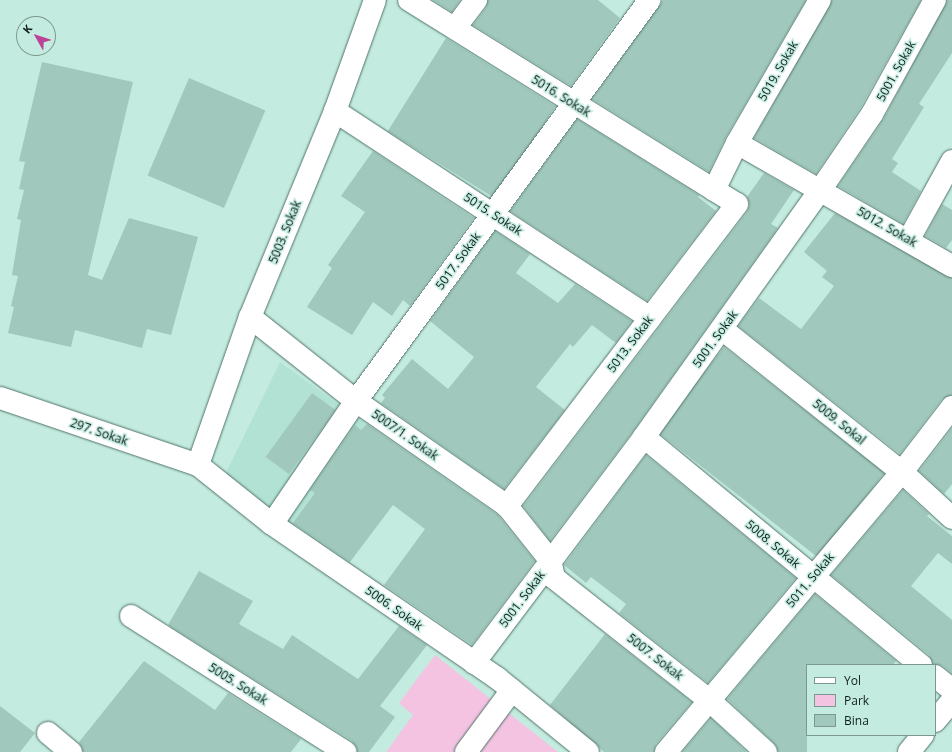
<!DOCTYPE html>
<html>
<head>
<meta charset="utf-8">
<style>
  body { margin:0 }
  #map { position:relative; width:952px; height:752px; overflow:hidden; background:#c4ebe0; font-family:"Open Sans",sans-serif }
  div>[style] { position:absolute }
  .built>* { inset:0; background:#b1e2d4 }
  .green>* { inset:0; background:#f4c3e1 }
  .building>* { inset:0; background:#a1c8bd; transform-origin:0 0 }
  .roads { filter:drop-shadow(0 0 1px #507369) drop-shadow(0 0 1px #507369) }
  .street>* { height:22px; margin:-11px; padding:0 11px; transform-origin:11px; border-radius:11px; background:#fff }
  .secondary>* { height:22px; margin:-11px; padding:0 11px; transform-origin:11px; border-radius:11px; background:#fff }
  span { translate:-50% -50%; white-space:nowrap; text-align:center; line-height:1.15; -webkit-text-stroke:3px #c4ebe0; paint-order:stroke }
  .street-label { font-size:12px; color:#101f1b }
  .legend { position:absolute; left:806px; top:664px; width:130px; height:72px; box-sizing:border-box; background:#c4ebe0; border:1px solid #7c9991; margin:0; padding:5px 7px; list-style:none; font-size:12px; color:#101f1b }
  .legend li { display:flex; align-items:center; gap:8px; height:20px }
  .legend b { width:20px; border:1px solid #7c9991 }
  .north { position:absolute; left:16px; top:16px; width:40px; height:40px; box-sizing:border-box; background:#c4ebe0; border:1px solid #7c9991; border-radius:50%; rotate:309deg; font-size:11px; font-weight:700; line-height:16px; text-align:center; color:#101f1b }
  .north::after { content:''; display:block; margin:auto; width:14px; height:18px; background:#bc4397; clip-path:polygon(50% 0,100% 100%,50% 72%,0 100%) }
</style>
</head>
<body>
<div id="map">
  <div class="built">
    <div style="clip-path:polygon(280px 362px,418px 462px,343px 571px,224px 477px)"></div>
  </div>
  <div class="green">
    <div style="clip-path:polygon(435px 655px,558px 752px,386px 752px,413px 715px,399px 703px)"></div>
  </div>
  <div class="building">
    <div style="clip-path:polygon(433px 0,460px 0,452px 12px)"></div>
    <div style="clip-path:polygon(488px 0,598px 0,620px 18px,571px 86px,473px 25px,486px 8px)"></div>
    <div style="clip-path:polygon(663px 0,806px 0,726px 137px,709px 172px,592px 99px)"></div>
    <div style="clip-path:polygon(832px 0,921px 0,861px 107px,816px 174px,754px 138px)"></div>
    <div style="clip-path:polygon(947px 0,952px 0,952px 53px,919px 104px,924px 107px,892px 159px,898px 163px,892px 172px,921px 191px,903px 224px,838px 186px,883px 120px)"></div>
    <div style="left:446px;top:38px;width:129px;height:110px;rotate:32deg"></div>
    <div style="clip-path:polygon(42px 62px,133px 82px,88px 275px,102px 280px,129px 218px,198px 237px,171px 335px,147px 329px,142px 348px,75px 330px,71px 347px,8px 333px,14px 307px,11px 306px,18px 276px,12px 275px,21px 220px,17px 219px,24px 190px,19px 189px,25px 162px,19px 161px)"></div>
    <div style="left:189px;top:78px;width:83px;height:106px;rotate:23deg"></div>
    <div style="clip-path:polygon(577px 119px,699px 195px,698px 197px,716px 211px,647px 301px,510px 211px)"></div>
    <div style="clip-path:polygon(373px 151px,474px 218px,410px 306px,403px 300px,392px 316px,373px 302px,352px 335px,307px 307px,332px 268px,328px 265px,365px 212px,341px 196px)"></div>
    <div style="clip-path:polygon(764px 173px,794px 190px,771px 224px,778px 228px,634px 430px,550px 541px,523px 506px,747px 212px,749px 205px,747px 197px)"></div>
    <div style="clip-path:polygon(942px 204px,952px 210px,952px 240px,946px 248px,925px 236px)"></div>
    <div style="clip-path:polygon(835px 213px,952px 278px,952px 395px,942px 399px,900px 454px,738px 326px,759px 298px,801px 329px,834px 286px,822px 277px,827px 271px,804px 252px)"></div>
    <div style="clip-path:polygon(495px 231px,530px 254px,516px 273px,558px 303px,575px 284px,632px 321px,616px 343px,592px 325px,573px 347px,570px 344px,536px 387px,565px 410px,504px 489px,381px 403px,385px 398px,382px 395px,412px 359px,448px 389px,474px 357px,430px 321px)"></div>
    <div style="left:724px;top:347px;width:204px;height:108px;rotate:38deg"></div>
    <div style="left:312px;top:393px;width:29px;height:79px;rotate:36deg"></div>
    <div style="clip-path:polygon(367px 424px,498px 515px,535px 561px,472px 645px,384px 585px,425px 529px,393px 505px,350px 562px,293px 523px,315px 493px,310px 490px,355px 425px,361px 430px)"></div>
    <div style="clip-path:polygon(952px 428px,952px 484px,944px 494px,919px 471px)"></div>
    <div style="clip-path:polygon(646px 455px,796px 578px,708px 683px,619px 613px,626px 604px,591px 577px,586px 583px,564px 565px)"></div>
    <div style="clip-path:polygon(903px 490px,929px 514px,927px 516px,952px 536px,952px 564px,938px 553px,911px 586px,952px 620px,952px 674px,943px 666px,933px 664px,929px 655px,831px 575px)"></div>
    <div style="clip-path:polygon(199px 571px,253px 601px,239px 624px,283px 649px,292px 635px,358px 679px,399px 626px,427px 645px,380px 706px,395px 717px,369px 752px,357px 752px,352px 741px,168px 625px)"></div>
    <div style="clip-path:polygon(815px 594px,896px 661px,893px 665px,807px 665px,807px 752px,778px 752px,774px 743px,727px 699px)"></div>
    <div style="clip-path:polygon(605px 634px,692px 702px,656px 744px,654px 752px,604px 752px,550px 705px)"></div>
    <div style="clip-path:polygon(144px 661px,215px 710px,228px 693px,301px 739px,291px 752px,83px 752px,79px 742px)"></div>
    <div style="clip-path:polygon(0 706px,35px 733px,20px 752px,0 752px)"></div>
    <div style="clip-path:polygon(711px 718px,747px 752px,682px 752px)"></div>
  </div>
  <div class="roads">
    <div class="street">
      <div style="left:375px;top:0;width:118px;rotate:109.8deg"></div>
      <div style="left:335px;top:111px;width:223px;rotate:112.4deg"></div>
      <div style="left:250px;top:317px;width:157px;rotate:109.4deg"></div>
      <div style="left:198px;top:465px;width:95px;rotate:38.6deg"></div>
      <div style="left:272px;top:524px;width:273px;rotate:34.4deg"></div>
      <div style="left:497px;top:678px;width:117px;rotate:39.1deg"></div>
      <div style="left:409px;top:0;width:386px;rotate:31.9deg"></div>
      <div style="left:737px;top:204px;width:380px;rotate:127.3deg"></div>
      <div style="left:455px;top:28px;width:35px;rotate:-53deg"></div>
      <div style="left:335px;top:111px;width:377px;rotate:33.3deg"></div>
      <div style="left:737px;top:143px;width:165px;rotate:-59.9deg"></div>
      <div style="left:714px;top:190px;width:52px;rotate:-63.9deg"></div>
      <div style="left:737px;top:143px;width:248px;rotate:29.8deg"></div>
      <div style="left:909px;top:239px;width:89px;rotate:-61.1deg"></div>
      <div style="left:250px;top:317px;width:135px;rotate:38.4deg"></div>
      <div style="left:356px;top:401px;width:184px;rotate:34.8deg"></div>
      <div style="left:507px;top:506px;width:69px;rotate:51.5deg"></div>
      <div style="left:550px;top:560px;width:18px;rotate:77deg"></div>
      <div style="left:554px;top:578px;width:197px;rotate:38.2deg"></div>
      <div style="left:709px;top:700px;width:77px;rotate:42.4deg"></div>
      <div style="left:722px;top:329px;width:230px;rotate:38.5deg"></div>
      <div style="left:902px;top:472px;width:68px;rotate:42.6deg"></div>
      <div style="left:644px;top:437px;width:359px;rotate:39.5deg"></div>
      <div style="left:272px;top:524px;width:149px;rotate:-55.7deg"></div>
      <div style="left:356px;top:401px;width:497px;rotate:-53.8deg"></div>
      <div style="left:131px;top:616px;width:254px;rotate:32.4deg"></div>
      <div style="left:474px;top:663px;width:283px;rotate:-53deg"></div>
      <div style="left:644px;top:437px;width:305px;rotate:-54.5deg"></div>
      <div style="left:821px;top:189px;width:91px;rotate:-55.8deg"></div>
      <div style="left:872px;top:114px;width:130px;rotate:-61.1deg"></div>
      <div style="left:935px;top:676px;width:22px;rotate:39deg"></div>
      <div style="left:48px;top:733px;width:30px;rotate:40deg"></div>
      <div style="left:466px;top:752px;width:77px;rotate:-53.4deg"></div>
      <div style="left:666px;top:752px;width:366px;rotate:-49.9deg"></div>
      <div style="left:902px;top:472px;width:82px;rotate:-52.4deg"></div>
    </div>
    <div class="secondary">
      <div style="left:0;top:398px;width:209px;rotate:18.7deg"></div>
      <div style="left:935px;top:721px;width:26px;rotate:-50deg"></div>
      <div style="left:909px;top:752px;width:22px;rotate:-51deg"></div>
    </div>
  </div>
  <div class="street-label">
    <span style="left:778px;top:71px;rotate:-60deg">5019. Sokak</span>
    <span style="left:896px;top:71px;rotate:-61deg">5001. Sokak</span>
    <span style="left:561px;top:96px;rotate:32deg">5016. Sokak</span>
    <span style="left:493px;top:214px;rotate:33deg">5015. Sokak</span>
    <span style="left:887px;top:227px;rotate:30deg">5012. Sokak</span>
    <span style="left:285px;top:232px;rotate:-68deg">5003. Sokak</span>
    <span style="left:458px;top:261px;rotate:-54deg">5017. Sokak</span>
    <span style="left:715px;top:339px;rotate:-54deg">5001. Sokak</span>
    <span style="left:630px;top:344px;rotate:-53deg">5013. Sokak</span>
    <span style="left:839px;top:422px;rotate:39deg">5009. Sokal</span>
    <span style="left:99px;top:432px;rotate:19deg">297. Sokak</span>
    <span style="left:405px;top:435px;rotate:35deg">5007/1. Sokak</span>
    <span style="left:773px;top:544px;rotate:40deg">5008. Sokak</span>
    <span style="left:810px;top:580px;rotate:-50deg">5011. Sokak</span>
    <span style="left:522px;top:599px;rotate:-53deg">5001. Sokak</span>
    <span style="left:394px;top:608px;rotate:35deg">5006. Sokak</span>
    <span style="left:655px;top:657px;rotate:38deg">5007. Sokak</span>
    <span style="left:238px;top:684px;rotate:32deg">5005. Sokak</span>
  </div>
  <ul class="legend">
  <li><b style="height:5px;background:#fff"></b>Yol</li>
  <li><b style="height:11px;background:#f4c3e1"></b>Park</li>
  <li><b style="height:11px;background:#a1c8bd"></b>Bina</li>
  </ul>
  <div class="north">K</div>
</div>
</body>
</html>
